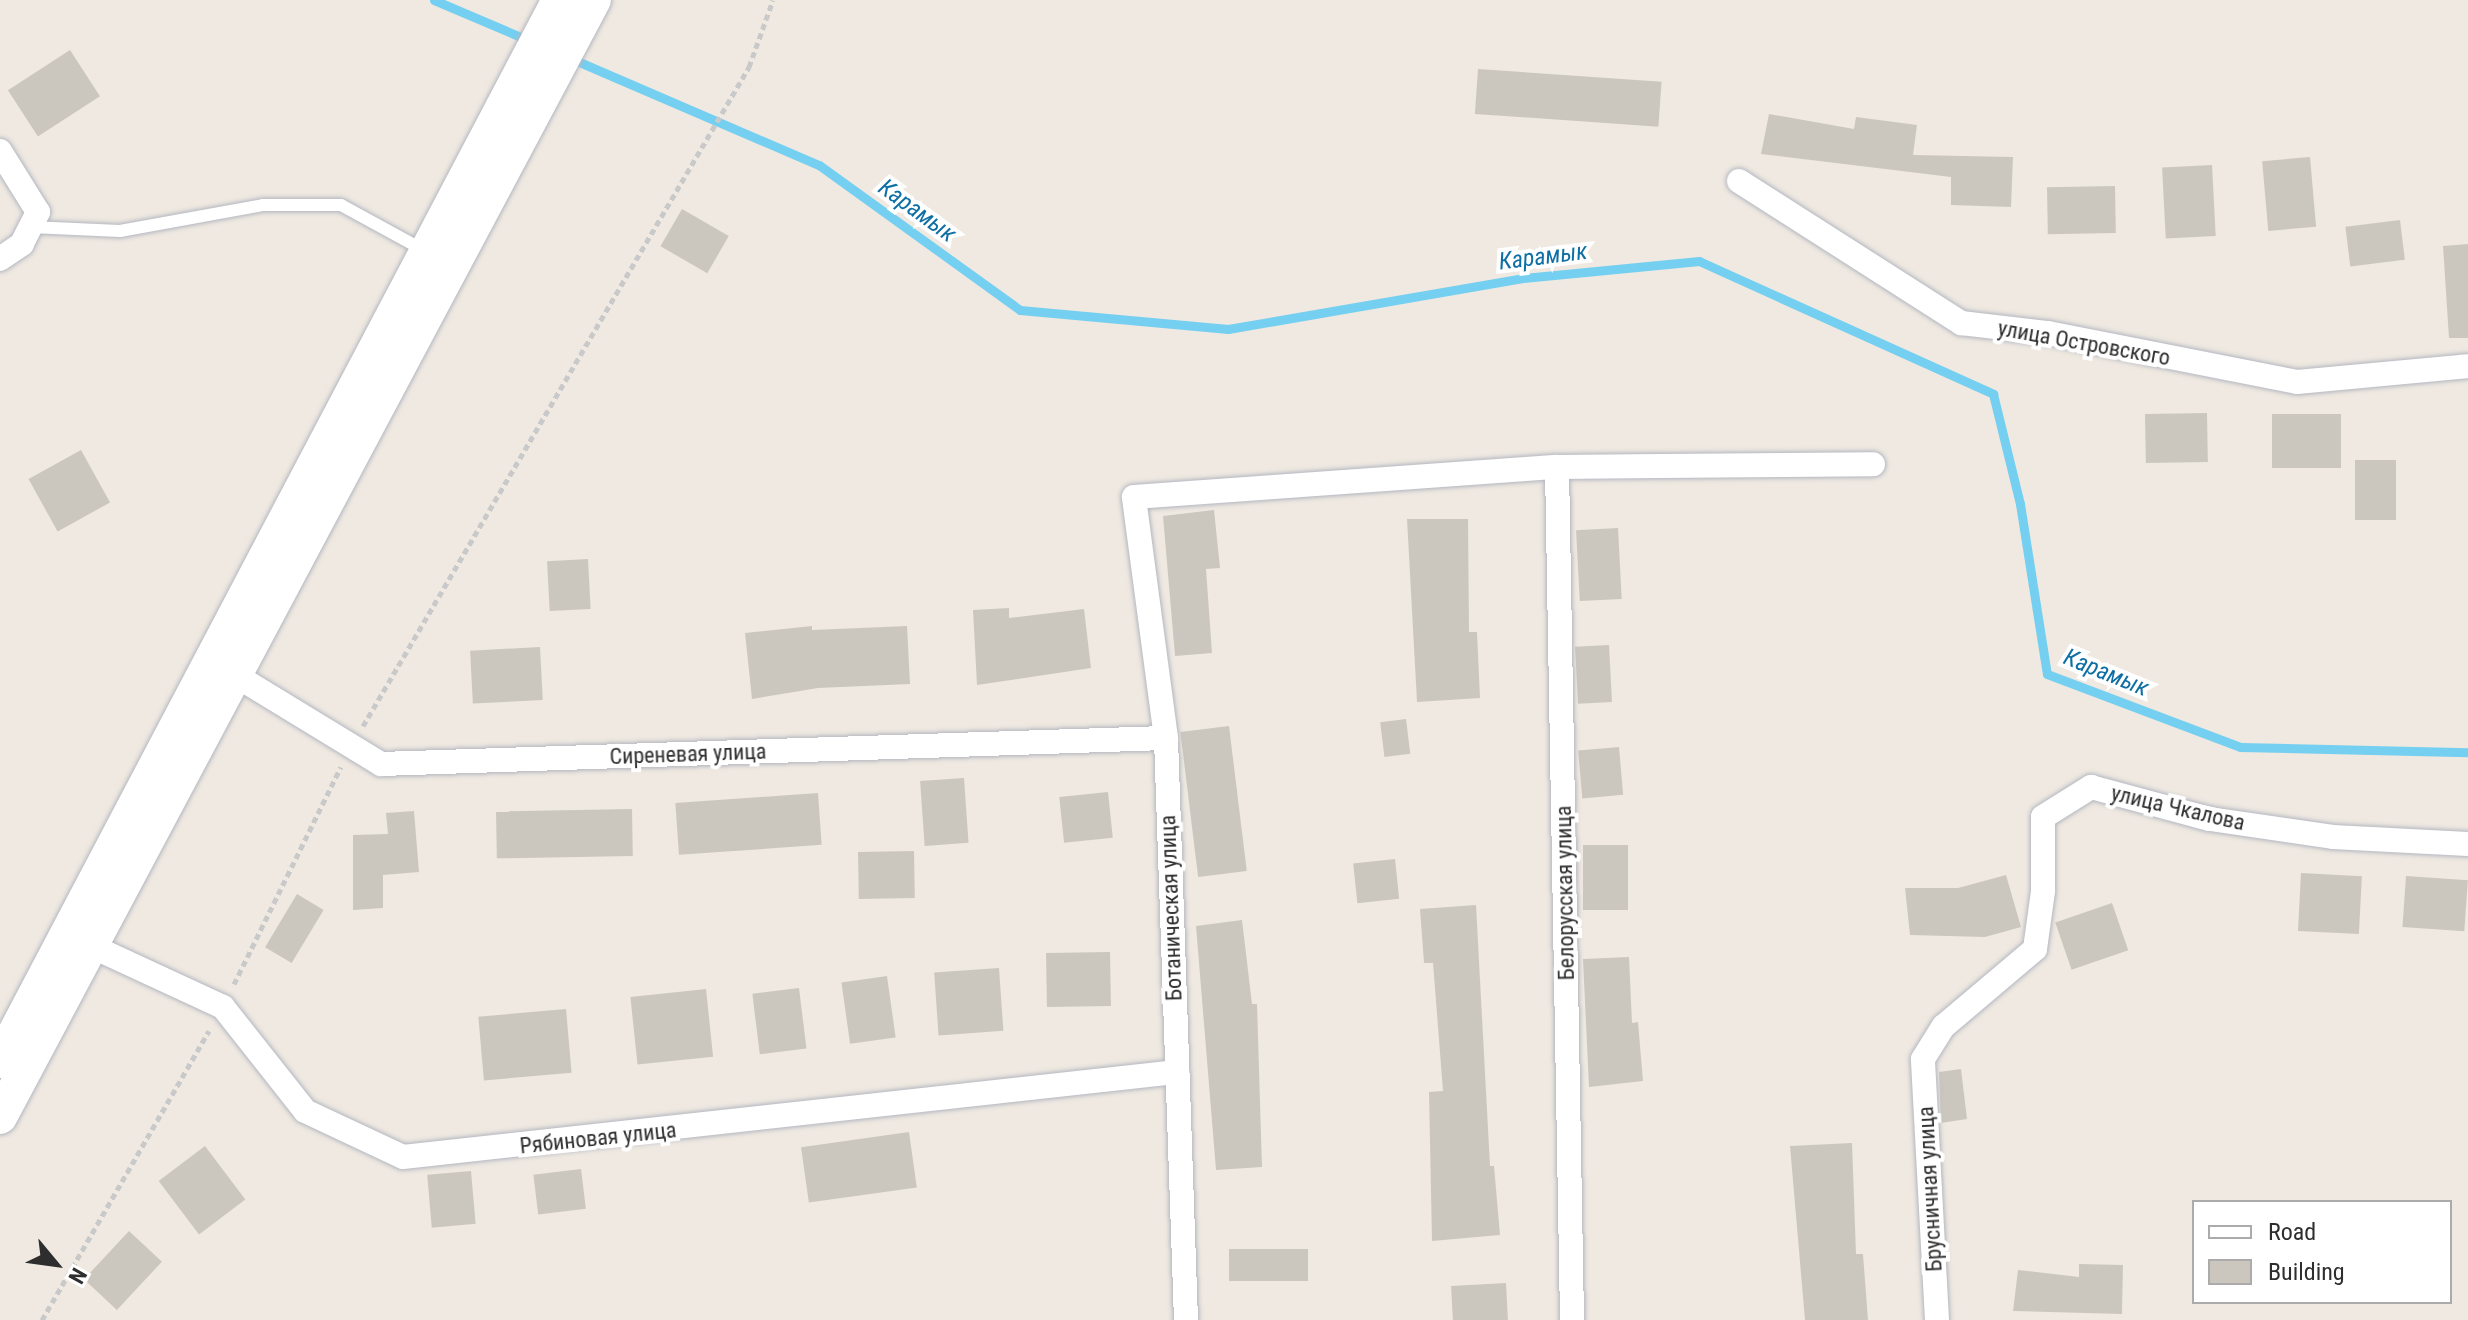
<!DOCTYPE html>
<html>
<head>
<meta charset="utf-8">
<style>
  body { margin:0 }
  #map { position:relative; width:2468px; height:1320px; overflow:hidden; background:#efe9e1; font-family:"Roboto Condensed",sans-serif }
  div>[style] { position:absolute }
  .stream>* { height:9px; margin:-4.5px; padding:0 4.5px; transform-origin:4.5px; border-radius:4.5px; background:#75cff0 }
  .building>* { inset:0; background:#cbc7bf; transform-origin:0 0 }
  .path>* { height:5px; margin-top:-2.5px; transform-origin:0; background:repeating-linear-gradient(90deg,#c9c9c9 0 6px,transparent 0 10px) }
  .roads { filter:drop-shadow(0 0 2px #b4b7c1) drop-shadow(0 0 2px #b4b7c1) }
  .lane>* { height:12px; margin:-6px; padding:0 6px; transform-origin:6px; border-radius:6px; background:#fff }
  .street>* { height:24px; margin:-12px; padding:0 12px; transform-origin:12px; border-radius:12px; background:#fff }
  .secondary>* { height:34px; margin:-17px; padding:0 17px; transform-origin:17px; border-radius:17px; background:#fff }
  span { translate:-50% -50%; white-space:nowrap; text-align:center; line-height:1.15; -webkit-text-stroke:8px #fff; paint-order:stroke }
  .street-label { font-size:22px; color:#2e2e2e }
  .water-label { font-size:24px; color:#0d6fa3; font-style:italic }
  .legend { position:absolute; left:2192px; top:1200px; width:260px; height:104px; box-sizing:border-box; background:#fff; border:2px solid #ababab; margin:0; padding:10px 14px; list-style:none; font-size:24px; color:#2e2e2e }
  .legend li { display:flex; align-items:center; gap:16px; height:40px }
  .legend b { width:40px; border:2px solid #ababab }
  .north { position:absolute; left:16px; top:1224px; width:80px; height:80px; -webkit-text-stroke:6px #fff; paint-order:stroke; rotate:119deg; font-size:22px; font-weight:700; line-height:32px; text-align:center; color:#2e2e2e }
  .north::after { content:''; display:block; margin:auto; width:28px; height:36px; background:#2e2e2e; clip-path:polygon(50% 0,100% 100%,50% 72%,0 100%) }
</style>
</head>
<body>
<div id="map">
  <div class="stream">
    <div style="left:434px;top:0;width:104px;rotate:23.1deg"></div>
    <div style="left:570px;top:58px;width:271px;rotate:23.3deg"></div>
    <div style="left:819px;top:165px;width:248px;rotate:35.8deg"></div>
    <div style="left:1020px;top:310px;width:209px;rotate:5.2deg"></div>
    <div style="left:1228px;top:329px;width:299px;rotate:-9.8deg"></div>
    <div style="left:1523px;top:278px;width:177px;rotate:-5.5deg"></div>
    <div style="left:1699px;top:261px;width:323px;rotate:24.3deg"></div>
    <div style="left:1993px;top:394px;width:113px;rotate:76.2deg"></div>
    <div style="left:2020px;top:504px;width:172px;rotate:81deg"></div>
    <div style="left:2047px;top:674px;width:206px;rotate:20.7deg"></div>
    <div style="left:2240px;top:747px;width:228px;rotate:1.3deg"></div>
  </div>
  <div class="building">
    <div style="left:70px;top:50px;width:55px;height:74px;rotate:57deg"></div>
    <div style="left:1478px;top:69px;width:184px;height:45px;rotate:4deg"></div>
    <div style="clip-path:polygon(1769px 114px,1854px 129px,1856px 117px,1917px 125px,1913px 155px,2013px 157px,2011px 207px,1951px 205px,1951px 177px,1761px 154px)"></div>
    <div style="left:2310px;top:157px;width:70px;height:48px;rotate:85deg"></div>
    <div style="left:2212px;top:165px;width:71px;height:50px;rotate:87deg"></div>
    <div style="left:2115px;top:186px;width:47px;height:68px;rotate:89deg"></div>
    <div style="left:682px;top:209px;width:54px;height:43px;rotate:30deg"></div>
    <div style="left:2400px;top:220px;width:40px;height:55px;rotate:83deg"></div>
    <div style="clip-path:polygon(2468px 244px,2468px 338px,2449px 338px,2443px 246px)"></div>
    <div style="left:2207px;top:413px;width:49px;height:62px;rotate:89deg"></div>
    <div style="left:2341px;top:414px;width:54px;height:69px;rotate:90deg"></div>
    <div style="left:81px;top:450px;width:60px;height:60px;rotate:61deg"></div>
    <div style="left:2355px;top:460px;width:41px;height:60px"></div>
    <div style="clip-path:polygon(1214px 510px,1220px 568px,1206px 569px,1212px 653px,1175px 656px,1163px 516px)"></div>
    <div style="clip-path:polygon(1407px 519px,1468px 519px,1469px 632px,1477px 632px,1480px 698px,1417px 702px)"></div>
    <div style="left:1618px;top:528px;width:71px;height:42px;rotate:87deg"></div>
    <div style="left:588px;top:559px;width:50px;height:41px;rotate:87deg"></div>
    <div style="clip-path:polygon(1009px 608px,1009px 618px,1084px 609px,1091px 668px,977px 685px,973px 610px)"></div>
    <div style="clip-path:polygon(812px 626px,812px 630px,907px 626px,910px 684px,818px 688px,752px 699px,745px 633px)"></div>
    <div style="left:1609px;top:645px;width:57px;height:34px;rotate:87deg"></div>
    <div style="left:540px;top:647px;width:53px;height:70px;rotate:87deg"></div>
    <div style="left:1406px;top:719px;width:35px;height:26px;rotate:83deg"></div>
    <div style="left:1229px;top:726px;width:146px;height:49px;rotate:83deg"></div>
    <div style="left:1619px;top:747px;width:48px;height:41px;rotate:85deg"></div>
    <div style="left:964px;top:778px;width:65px;height:44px;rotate:86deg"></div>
    <div style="left:1108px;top:792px;width:46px;height:49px;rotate:84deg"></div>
    <div style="left:818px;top:793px;width:52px;height:143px;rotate:86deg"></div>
    <div style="left:632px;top:809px;width:47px;height:136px;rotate:89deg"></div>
    <div style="clip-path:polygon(414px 811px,419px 872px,383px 875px,383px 908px,353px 910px,353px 835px,388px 834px,386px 813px)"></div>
    <div style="left:1583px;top:845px;width:45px;height:65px"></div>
    <div style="left:914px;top:851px;width:47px;height:56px;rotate:89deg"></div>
    <div style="left:1395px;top:859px;width:40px;height:42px;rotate:84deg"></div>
    <div style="left:2301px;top:873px;width:61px;height:58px;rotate:3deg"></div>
    <div style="clip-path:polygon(2006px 875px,2021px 927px,1985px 937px,1910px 935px,1905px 888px,1958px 888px)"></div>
    <div style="left:2406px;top:876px;width:62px;height:51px;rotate:4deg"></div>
    <div style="left:297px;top:894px;width:31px;height:62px;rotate:31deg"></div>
    <div style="left:2112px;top:903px;width:50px;height:60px;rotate:71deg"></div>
    <div style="clip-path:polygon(1476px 905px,1490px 1166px,1494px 1166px,1500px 1235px,1432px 1241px,1429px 1092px,1443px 1091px,1433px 963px,1424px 963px,1420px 909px)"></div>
    <div style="clip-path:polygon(1242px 920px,1252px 1004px,1257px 1004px,1262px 1167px,1216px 1170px,1196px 926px)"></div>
    <div style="left:1110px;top:952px;width:54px;height:64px;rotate:89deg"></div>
    <div style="clip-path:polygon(1629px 957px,1632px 1023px,1638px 1022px,1643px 1081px,1589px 1087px,1583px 959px)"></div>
    <div style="left:999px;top:968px;width:63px;height:65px;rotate:86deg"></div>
    <div style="left:887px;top:976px;width:62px;height:46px;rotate:82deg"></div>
    <div style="left:799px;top:988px;width:61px;height:47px;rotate:83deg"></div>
    <div style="left:706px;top:989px;width:68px;height:76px;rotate:84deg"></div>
    <div style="left:566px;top:1009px;width:64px;height:88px;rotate:85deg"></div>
    <div style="clip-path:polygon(1961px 1069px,1967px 1119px,1941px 1123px,1939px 1072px)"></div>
    <div style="left:909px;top:1132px;width:56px;height:109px;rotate:82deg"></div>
    <div style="clip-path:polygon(1852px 1143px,1856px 1254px,1863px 1254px,1868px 1320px,1805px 1320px,1790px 1146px)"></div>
    <div style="left:205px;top:1146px;width:67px;height:58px;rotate:53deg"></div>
    <div style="left:581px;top:1169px;width:40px;height:48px;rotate:83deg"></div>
    <div style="left:471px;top:1171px;width:53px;height:44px;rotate:85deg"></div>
    <div style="left:129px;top:1231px;width:45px;height:66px;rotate:43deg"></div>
    <div style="left:1308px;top:1249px;width:32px;height:79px;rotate:90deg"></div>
    <div style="clip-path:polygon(2079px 1264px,2123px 1265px,2122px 1314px,2013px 1311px,2018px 1270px,2079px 1277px)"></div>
    <div style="left:1506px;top:1283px;width:37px;height:55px;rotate:87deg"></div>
  </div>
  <div class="path">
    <div style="left:363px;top:726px;width:764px;rotate:-59.64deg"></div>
    <div style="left:749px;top:67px;width:71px;rotate:-70.3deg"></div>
    <div style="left:234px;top:984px;width:242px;rotate:-63.8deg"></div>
    <div style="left:42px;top:1320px;width:334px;rotate:-60deg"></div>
  </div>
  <div class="roads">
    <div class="lane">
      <div style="left:31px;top:227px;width:89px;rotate:2.6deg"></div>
      <div style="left:120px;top:231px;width:145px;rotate:-10.3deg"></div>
      <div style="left:263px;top:205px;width:78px"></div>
      <div style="left:341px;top:205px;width:96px;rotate:28.7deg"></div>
    </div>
    <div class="street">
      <div style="left:0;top:151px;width:72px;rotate:58.1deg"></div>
      <div style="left:38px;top:212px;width:36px;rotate:117deg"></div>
      <div style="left:22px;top:244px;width:27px;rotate:146deg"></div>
      <div style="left:1739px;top:181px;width:264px;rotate:32.6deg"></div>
      <div style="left:1961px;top:323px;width:88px;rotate:6.6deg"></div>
      <div style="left:2048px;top:333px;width:254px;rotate:11.1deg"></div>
      <div style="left:2297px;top:382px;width:172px;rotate:-5.3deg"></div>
      <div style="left:1557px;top:467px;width:853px;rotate:88.99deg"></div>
      <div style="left:235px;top:675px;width:171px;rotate:31.4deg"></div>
      <div style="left:381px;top:764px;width:785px;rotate:-1.9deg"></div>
      <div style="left:91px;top:946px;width:145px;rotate:24.8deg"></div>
      <div style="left:223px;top:1007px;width:132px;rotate:51.7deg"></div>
      <div style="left:305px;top:1111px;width:108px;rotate:25.1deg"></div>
      <div style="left:403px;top:1157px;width:779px;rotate:-6.27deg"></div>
      <div style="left:1186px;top:1320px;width:582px;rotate:-91.97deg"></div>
      <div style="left:1166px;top:738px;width:243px;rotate:-97.6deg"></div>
      <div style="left:1134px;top:497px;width:424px;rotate:-4.1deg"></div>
      <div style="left:1557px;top:467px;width:316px;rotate:-0.5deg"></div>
      <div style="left:1937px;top:1320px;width:261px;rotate:-93.1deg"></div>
      <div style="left:1923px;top:1059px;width:39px;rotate:-58deg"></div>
      <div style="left:1944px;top:1026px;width:119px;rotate:-40.2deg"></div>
      <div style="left:2035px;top:949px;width:59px;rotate:-82.1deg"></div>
      <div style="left:2043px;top:891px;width:74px;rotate:-90deg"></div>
      <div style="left:2043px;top:817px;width:57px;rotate:-32deg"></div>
      <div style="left:2091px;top:787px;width:123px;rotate:15.1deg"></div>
      <div style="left:2210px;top:819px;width:124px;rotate:8.3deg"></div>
      <div style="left:2333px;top:837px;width:135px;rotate:3deg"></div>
    </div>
    <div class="secondary">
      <div style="left:0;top:1061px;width:1199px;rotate:-62.22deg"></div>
      <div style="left:0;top:1117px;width:1265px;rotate:-62deg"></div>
    </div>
  </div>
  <div class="street-label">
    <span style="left:2084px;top:343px;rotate:10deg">улица Островского</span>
    <span style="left:688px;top:754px;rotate:-2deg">Сиреневая улица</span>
    <span style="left:2178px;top:808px;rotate:13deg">улица Чкалова</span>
    <span style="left:1565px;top:893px;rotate:-91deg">Белорусская улица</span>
    <span style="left:1171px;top:908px;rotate:-92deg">Ботаническая улица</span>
    <span style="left:598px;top:1138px;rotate:-6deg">Рябиновая улица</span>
    <span style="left:1930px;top:1189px;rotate:-93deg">Брусничная улица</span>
  </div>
  <div class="water-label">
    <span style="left:917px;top:211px;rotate:36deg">Карамык</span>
    <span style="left:1543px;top:257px;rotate:-7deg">Карамык</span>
    <span style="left:2106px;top:673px;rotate:22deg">Карамык</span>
  </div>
  <ul class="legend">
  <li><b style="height:10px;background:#fff"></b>Road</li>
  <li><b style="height:22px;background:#cbc7bf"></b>Building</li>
  </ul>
  <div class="north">N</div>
</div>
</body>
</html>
